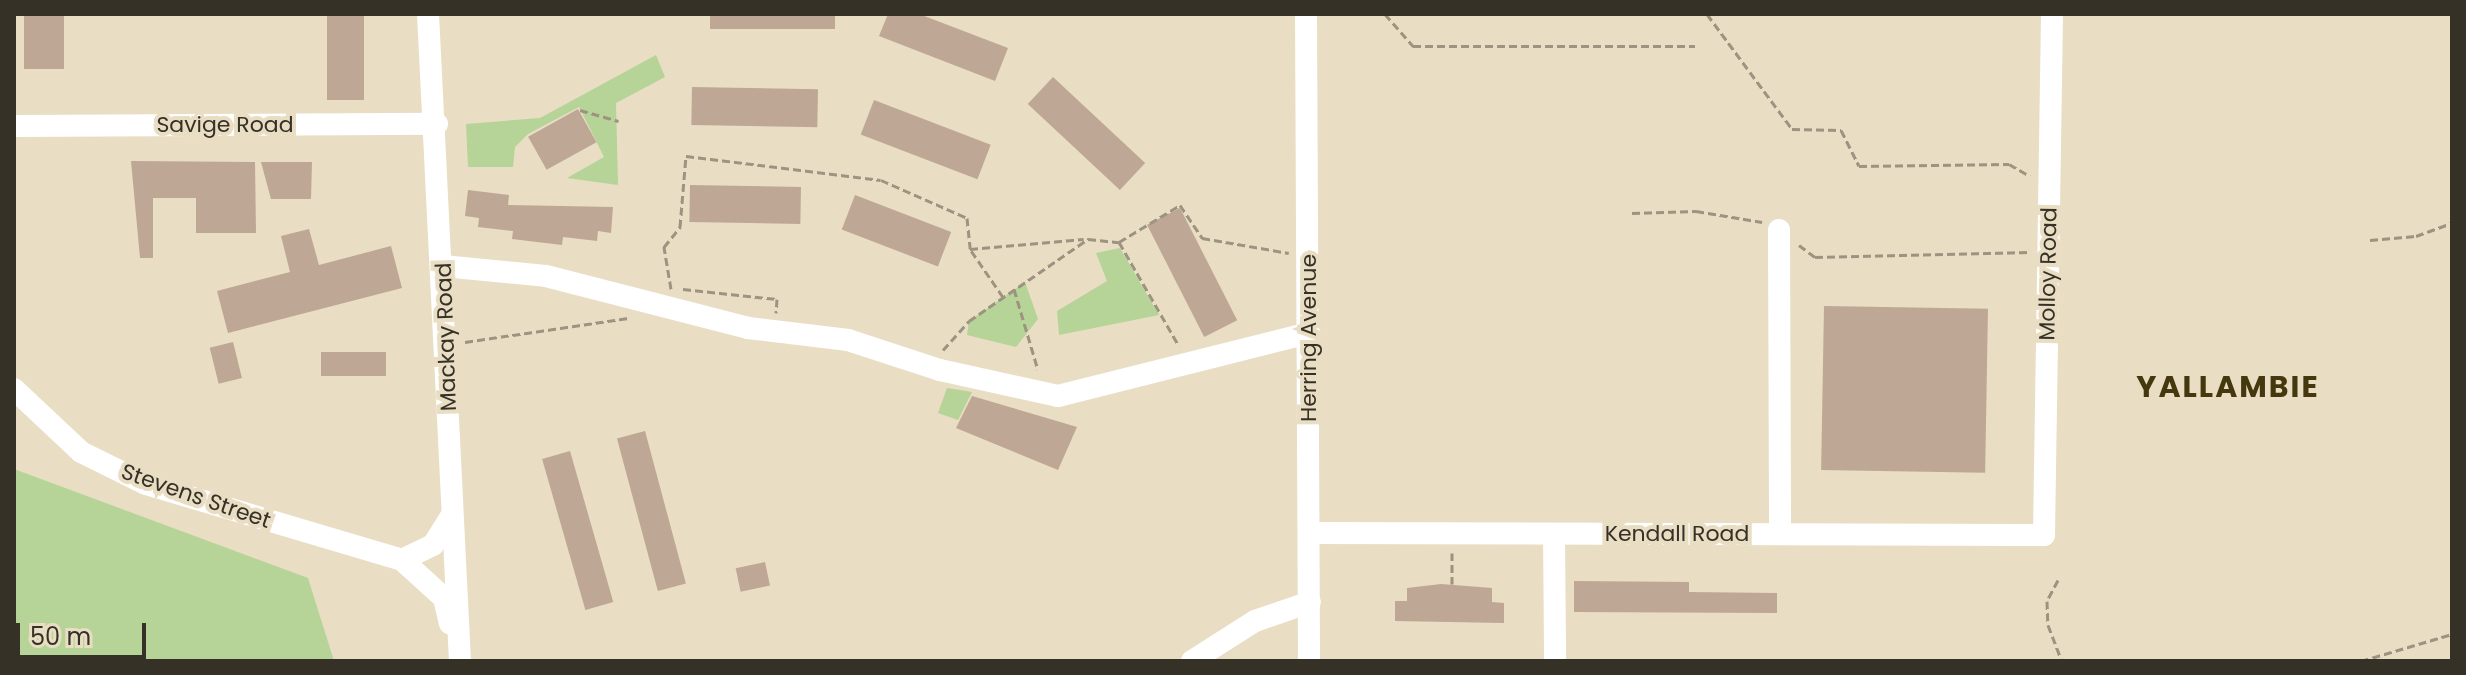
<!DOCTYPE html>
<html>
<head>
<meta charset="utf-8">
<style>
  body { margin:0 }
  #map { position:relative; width:2466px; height:675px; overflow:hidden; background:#e9ddc3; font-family:Poppins,sans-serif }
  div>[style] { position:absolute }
  .green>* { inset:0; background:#b6d497 }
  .building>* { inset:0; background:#bea795; transform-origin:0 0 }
  .path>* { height:3px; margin-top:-1.5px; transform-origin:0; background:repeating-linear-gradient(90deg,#9c9380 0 8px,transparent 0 12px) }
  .minor>* { height:22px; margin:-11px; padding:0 11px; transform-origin:11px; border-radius:11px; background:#fff }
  span { translate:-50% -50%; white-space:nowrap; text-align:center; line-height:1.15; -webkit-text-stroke:8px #e9ddc3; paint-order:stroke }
  .street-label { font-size:22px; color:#363127 }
  .district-label { font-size:30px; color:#45380e; font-weight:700; letter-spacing:2px }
  .frame { position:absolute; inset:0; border:16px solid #363127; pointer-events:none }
  .scale { position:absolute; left:16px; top:623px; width:130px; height:36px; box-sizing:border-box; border:4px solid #363127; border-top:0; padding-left:10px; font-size:24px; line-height:28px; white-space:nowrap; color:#363127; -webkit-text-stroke:6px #e9ddc3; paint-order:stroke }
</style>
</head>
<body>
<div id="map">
  <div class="green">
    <div style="clip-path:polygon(656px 55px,665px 77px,616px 103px,618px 185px,567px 178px,604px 157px,579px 107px,528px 134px,515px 147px,513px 167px,468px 167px,466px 124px,540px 118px)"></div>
    <div style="clip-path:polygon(1120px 248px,1159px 315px,1059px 335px,1057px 311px,1107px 281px,1096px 253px)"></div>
    <div style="clip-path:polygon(1025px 282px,1038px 319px,1016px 347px,967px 335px,969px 321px)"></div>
    <div style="clip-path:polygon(947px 388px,972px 392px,958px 420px,938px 413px)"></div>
    <div style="clip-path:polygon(14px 469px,308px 578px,334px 661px,14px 661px)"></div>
  </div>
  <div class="building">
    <div style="left:24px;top:14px;width:40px;height:55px"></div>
    <div style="left:327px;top:14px;width:37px;height:86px"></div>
    <div style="left:710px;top:14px;width:125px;height:15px"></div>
    <div style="clip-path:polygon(888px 14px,919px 14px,1008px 48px,995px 81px,879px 36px)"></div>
    <div style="left:1053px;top:77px;width:126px;height:37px;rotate:43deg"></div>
    <div style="left:692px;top:87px;width:126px;height:38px;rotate:1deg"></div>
    <div style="left:874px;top:100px;width:125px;height:37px;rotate:21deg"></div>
    <div style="left:578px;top:109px;width:38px;height:57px;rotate:61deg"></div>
    <div style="clip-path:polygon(131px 161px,255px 162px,256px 233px,196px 233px,196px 198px,153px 198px,153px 258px,140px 258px)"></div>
    <div style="clip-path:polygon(261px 162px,312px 162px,311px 199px,271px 199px)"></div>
    <div style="left:690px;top:185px;width:111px;height:37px;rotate:1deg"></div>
    <div style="clip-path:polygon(468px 190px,509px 195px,508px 205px,613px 207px,611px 233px,598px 231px,597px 241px,563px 237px,562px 245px,512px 239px,513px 231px,478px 227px,479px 218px,465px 216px)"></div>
    <div style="left:855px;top:195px;width:103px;height:37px;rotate:21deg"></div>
    <div style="left:1180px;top:208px;width:126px;height:37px;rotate:63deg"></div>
    <div style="clip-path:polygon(309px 229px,319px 265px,391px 246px,402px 288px,228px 333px,217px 291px,290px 272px,281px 236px)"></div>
    <div style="left:1824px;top:306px;width:164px;height:164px;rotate:1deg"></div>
    <div style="left:233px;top:342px;width:37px;height:24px;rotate:76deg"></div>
    <div style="left:386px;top:352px;width:24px;height:65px;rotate:90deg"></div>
    <div style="clip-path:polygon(972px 396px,1077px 427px,1058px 470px,956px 428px)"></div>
    <div style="left:645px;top:431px;width:158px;height:29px;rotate:75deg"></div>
    <div style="left:570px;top:451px;width:157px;height:29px;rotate:74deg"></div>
    <div style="left:765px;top:562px;width:24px;height:30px;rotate:78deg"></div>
    <div style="clip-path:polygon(1574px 581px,1689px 582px,1689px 592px,1777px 593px,1777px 613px,1574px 612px)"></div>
    <div style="clip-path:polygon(1441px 584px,1492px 588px,1492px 602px,1504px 603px,1504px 623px,1395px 621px,1395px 601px,1407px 601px,1407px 588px)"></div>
  </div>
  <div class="path">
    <div style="left:1385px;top:14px;width:43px;rotate:48.8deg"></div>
    <div style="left:1413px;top:46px;width:282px"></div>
    <div style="left:1707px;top:14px;width:143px;rotate:53.5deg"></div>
    <div style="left:1792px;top:129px;width:49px;rotate:1.2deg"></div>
    <div style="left:1841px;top:130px;width:40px;rotate:63.4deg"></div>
    <div style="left:1859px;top:166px;width:150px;rotate:-0.8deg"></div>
    <div style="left:2009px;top:164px;width:24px;rotate:30deg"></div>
    <div style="left:580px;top:110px;width:40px;rotate:16deg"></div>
    <div style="left:1632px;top:213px;width:64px;rotate:-1.8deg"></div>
    <div style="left:1696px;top:211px;width:67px;rotate:9.5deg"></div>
    <div style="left:2370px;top:240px;width:46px;rotate:-5deg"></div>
    <div style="left:2416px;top:236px;width:38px;rotate:-20deg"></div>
    <div style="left:1119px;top:242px;width:120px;rotate:60deg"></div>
    <div style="left:1799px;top:245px;width:20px;rotate:37deg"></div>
    <div style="left:1815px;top:257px;width:216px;rotate:-1.3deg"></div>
    <div style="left:671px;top:289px;width:43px;rotate:-99.5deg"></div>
    <div style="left:664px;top:247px;width:26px;rotate:-51deg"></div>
    <div style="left:680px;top:227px;width:71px;rotate:-85.2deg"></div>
    <div style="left:686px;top:156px;width:196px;rotate:7deg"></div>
    <div style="left:881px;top:180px;width:94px;rotate:23.8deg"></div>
    <div style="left:967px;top:218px;width:31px;rotate:84deg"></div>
    <div style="left:683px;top:289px;width:95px;rotate:6.1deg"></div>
    <div style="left:777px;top:299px;width:14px;rotate:94deg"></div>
    <div style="left:1014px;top:289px;width:84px;rotate:73.5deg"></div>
    <div style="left:1003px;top:297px;width:58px;rotate:-124.5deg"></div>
    <div style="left:970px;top:249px;width:114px;rotate:-5deg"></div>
    <div style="left:465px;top:342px;width:165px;rotate:-8.4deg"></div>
    <div style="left:943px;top:350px;width:39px;rotate:-48deg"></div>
    <div style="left:969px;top:321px;width:145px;rotate:-34.6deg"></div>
    <div style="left:1088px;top:239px;width:31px;rotate:6deg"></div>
    <div style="left:1119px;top:242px;width:71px;rotate:-31.2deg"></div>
    <div style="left:1180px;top:205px;width:40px;rotate:56deg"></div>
    <div style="left:1202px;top:238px;width:88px;rotate:9.8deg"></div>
    <div style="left:1452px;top:553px;width:31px;rotate:90deg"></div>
    <div style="left:2058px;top:580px;width:24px;rotate:118deg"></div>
    <div style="left:2047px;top:601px;width:24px;rotate:88deg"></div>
    <div style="left:2048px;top:625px;width:39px;rotate:69deg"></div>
    <div style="left:2361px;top:661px;width:95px;rotate:-16.5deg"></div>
  </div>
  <div class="minor">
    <div style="left:428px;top:14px;width:648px;rotate:87.17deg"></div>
    <div style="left:1306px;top:14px;width:647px;rotate:89.73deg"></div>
    <div style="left:14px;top:126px;width:423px;rotate:-0.3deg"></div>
    <div style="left:1779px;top:230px;width:304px;rotate:89.8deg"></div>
    <div style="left:443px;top:266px;width:103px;rotate:5.5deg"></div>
    <div style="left:546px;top:276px;width:209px;rotate:14.4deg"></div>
    <div style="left:748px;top:328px;width:101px;rotate:6.8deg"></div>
    <div style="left:848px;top:340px;width:97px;rotate:18.1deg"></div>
    <div style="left:940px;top:370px;width:121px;rotate:12.4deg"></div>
    <div style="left:1058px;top:396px;width:259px;rotate:-14.1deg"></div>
    <div style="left:14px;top:389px;width:92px;rotate:43.2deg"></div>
    <div style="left:81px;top:452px;width:72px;rotate:26.2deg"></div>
    <div style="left:146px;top:484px;width:267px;rotate:16.5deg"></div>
    <div style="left:402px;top:560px;width:57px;rotate:42.1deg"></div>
    <div style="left:444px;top:598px;width:26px;rotate:77deg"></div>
    <div style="left:1310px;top:533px;width:734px;rotate:0.16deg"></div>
    <div style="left:2044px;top:535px;width:521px;rotate:-89.12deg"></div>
    <div style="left:1554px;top:534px;width:127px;rotate:89.5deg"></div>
    <div style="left:402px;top:560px;width:34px;rotate:-26deg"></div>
    <div style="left:433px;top:545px;width:36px;rotate:-58deg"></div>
    <div style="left:1192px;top:661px;width:75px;rotate:-32.4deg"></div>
    <div style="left:1255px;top:621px;width:58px;rotate:-19.1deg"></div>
  </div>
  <div class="street-label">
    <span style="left:225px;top:125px">Savige Road</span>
    <span style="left:2048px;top:274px;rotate:-89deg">Molloy Road</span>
    <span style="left:446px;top:337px;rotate:-92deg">Mackay Road</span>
    <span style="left:1309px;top:338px;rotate:-90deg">Herring Avenue</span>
    <span style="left:196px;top:496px;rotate:19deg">Stevens Street</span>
    <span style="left:1677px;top:534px">Kendall Road</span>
  </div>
  <div class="district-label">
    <span style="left:2228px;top:387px">YALLAMBIE</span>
  </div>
  <div class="frame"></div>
  <div class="scale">50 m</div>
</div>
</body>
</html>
